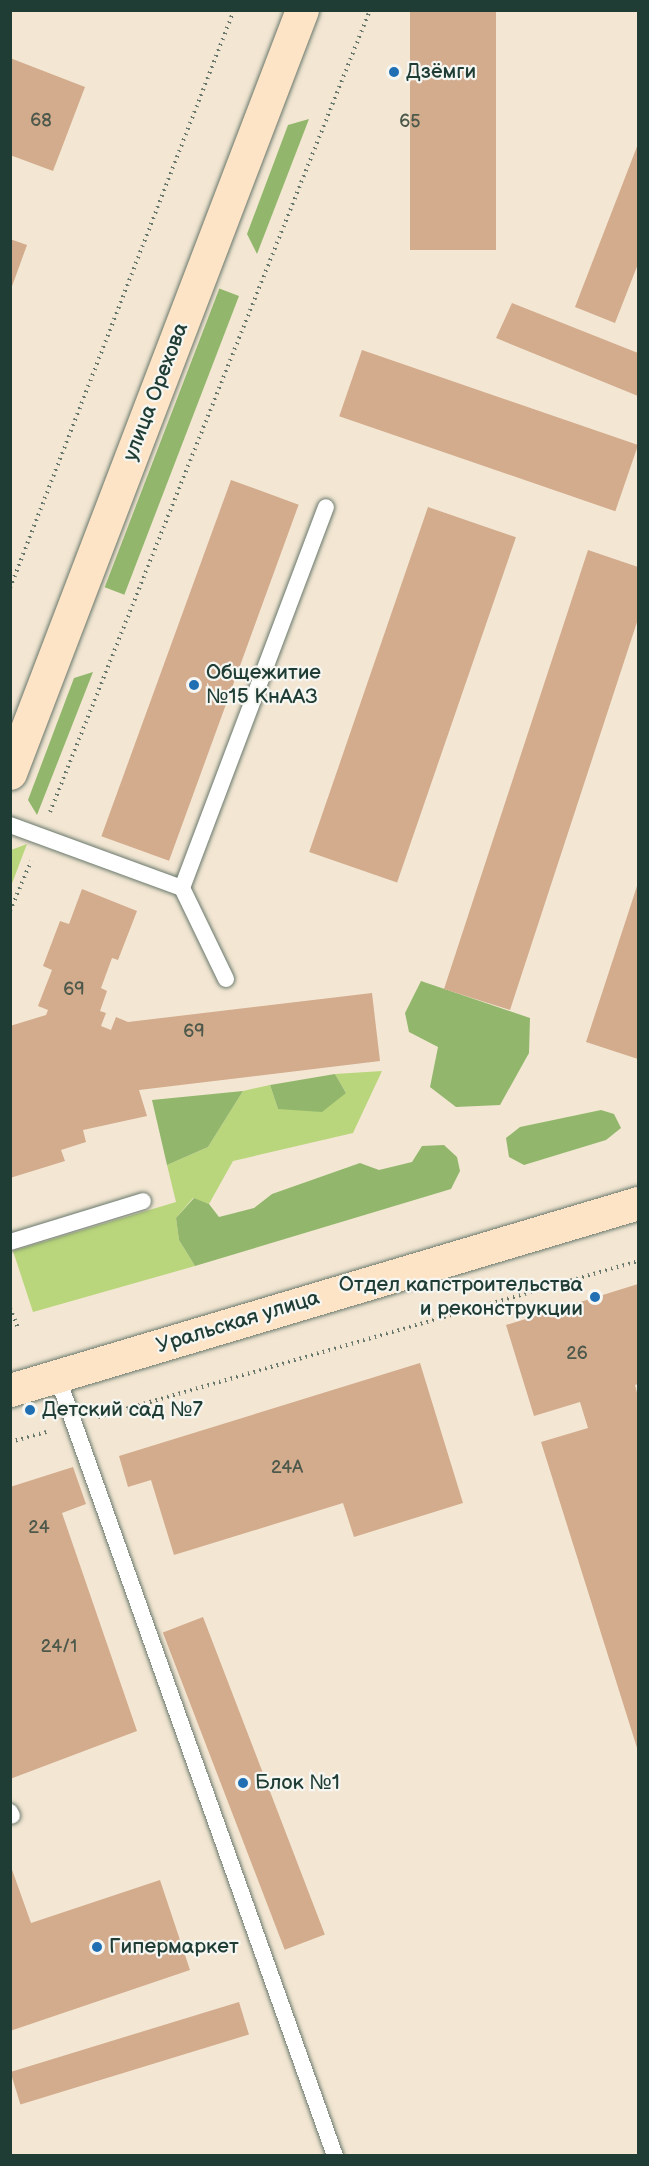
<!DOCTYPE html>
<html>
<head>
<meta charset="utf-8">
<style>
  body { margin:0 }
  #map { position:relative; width:649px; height:2166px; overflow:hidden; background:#f3e7d3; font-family:"Balsamiq Sans",sans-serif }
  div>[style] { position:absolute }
  .green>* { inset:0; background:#b9d67c }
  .forest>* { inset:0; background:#92b76c; transform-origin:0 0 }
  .building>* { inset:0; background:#d3ab8d; transform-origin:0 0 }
  .path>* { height:4px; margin-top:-2px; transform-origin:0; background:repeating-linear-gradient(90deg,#69786c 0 1.5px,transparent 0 6px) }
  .roads { filter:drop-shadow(0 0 2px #69786c) drop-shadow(0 0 2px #69786c) }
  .lane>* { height:16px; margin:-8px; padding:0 8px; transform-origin:8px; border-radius:8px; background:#fff }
  .secondary>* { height:33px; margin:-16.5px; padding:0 16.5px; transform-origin:16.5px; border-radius:16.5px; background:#fee4c6 }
  .dots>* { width:16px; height:16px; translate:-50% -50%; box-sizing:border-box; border:3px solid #f6f6f2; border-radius:50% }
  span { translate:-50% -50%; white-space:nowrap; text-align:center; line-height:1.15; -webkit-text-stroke:4.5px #f6f6f2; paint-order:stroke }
  .number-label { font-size:18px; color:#4c584a }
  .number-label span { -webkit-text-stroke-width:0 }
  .poi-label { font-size:21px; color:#1f3d34 }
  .left { translate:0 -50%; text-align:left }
  .right { translate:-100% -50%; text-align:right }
  .street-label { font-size:21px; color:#1f3d34 }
  .frame { position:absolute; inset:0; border:12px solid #1f3d34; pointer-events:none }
</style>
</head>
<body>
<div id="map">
  <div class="green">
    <div style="clip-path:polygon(27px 844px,11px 886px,11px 850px)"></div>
    <div style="clip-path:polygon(382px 1071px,353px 1133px,233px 1161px,209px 1204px,193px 1198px,176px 1218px,179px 1240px,195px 1266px,33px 1312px,13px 1251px,176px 1202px,167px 1165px,208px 1147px,243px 1091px,270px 1085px,278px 1109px,346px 1093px,335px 1074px)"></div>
  </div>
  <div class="forest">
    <div style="clip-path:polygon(309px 119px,257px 254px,247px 234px,288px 125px)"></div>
    <div style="left:239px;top:296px;width:320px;height:21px;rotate:111deg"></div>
    <div style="clip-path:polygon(93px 672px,37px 815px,28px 800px,74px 678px)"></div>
    <div style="clip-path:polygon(421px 981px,530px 1018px,529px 1053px,500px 1105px,456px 1107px,430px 1087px,438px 1047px,409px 1032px,405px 1013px)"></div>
    <div style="clip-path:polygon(335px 1074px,346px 1093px,322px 1112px,278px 1109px,270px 1085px)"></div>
    <div style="clip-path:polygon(243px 1091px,208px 1147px,167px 1165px,152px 1100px)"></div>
    <div style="clip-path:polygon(601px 1110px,614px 1114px,621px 1128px,606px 1140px,524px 1165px,509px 1157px,506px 1138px,520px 1127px)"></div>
    <div style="clip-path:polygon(444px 1145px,457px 1157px,460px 1171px,451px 1189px,195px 1266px,179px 1240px,176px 1218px,194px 1198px,209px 1204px,219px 1217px,254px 1208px,272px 1194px,360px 1163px,379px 1170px,412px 1162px,422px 1146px)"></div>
  </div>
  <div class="building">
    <div style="left:410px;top:10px;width:86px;height:240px"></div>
    <div style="clip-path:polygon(10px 58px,85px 87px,53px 171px,10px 155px)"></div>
    <div style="clip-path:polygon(638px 144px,638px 264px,615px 323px,575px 307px)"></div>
    <div style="clip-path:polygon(10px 239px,27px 245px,11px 289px,10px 289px)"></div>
    <div style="clip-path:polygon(512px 303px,638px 353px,638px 396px,496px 338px)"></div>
    <div style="left:362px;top:350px;width:292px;height:70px;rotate:19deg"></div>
    <div style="left:231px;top:480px;width:72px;height:379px;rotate:20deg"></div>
    <div style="left:428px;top:507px;width:93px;height:365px;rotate:19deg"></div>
    <div style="clip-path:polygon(588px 550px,638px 567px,638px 619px,510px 1010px,444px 989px)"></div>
    <div style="clip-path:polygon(638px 883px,638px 1059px,586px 1042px)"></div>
    <div style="clip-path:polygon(82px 889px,137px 911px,118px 960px,112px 958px,101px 988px,107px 991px,100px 1011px,106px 1013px,101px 1026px,111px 1030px,116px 1017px,128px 1022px,372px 993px,380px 1061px,139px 1090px,147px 1116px,83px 1130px,86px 1142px,61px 1150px,65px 1161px,10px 1178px,10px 1026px,46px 1015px,48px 1010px,38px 1006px,52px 970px,43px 966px,60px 921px,69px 924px)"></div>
    <div style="clip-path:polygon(638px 1284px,638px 1384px,635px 1385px,638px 1396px,638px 1751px,541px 1442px,588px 1428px,580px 1402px,534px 1416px,506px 1325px)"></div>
    <div style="clip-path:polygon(420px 1363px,463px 1503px,354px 1537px,343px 1503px,174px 1555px,151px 1480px,128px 1487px,119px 1456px)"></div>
    <div style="clip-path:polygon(73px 1467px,86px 1504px,62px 1513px,137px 1731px,10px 1779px,10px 1487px)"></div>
    <div style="left:203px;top:1617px;width:340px;height:43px;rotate:69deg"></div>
    <div style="clip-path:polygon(10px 1864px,31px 1923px,160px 1880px,190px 1970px,10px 2031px)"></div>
    <div style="left:239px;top:2002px;width:34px;height:239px;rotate:73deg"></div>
  </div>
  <div class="path">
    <div style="left:10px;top:588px;width:620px;rotate:-68.82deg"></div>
    <div style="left:50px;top:812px;width:863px;rotate:-68.25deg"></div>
    <div style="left:10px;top:911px;width:54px;rotate:-67.2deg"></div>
    <div style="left:10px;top:1308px;width:22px;rotate:68deg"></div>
    <div style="left:98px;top:1417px;width:562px;rotate:-16.11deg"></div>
    <div style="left:10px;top:1442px;width:41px;rotate:-15.4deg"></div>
  </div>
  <div class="roads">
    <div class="lane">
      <div style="left:10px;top:825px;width:183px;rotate:20.1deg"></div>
      <div style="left:226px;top:979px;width:101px;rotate:-115.8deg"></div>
      <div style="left:182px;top:888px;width:407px;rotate:-69.3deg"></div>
      <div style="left:10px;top:1242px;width:139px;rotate:-17.1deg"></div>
      <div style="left:57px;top:1376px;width:828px;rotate:70.38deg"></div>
      <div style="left:10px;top:1812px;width:4px;rotate:63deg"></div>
    </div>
    <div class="secondary">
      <div style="left:10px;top:773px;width:817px;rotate:-69.06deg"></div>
      <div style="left:10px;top:1390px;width:655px;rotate:-16.58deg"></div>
    </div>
  </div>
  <div class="dots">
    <div style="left:394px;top:72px;background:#1f6fb2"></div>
    <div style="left:194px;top:685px;background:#1f6fb2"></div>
    <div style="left:595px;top:1297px;background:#1f6fb2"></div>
    <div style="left:30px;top:1410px;background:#1f6fb2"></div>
    <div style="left:243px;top:1783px;background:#1f6fb2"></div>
    <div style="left:97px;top:1947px;background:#1f6fb2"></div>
  </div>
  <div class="number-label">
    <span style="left:41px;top:121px">68</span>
    <span style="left:410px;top:122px">65</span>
    <span style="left:74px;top:990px">69</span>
    <span style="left:194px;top:1032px">69</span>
    <span style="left:577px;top:1354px">26</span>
    <span style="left:287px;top:1468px">24А</span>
    <span style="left:39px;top:1528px">24</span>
    <span style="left:59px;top:1647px">24/1</span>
  </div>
  <div class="poi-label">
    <span class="left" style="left:406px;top:72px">Дзёмги</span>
    <span class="left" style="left:206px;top:685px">Общежитие<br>№15 КнААЗ</span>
    <span class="right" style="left:583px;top:1297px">Отдел капстроительства<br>и реконструкции</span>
    <span class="left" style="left:42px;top:1410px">Детский сад №7</span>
    <span class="left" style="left:255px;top:1783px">Блок №1</span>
    <span class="left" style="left:109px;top:1947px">Гипермаркет</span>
  </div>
  <div class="street-label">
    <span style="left:156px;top:392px;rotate:-69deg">улица Орехова</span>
    <span style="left:238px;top:1322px;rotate:-17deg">Уральская улица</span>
  </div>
  <div class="frame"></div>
</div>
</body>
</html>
